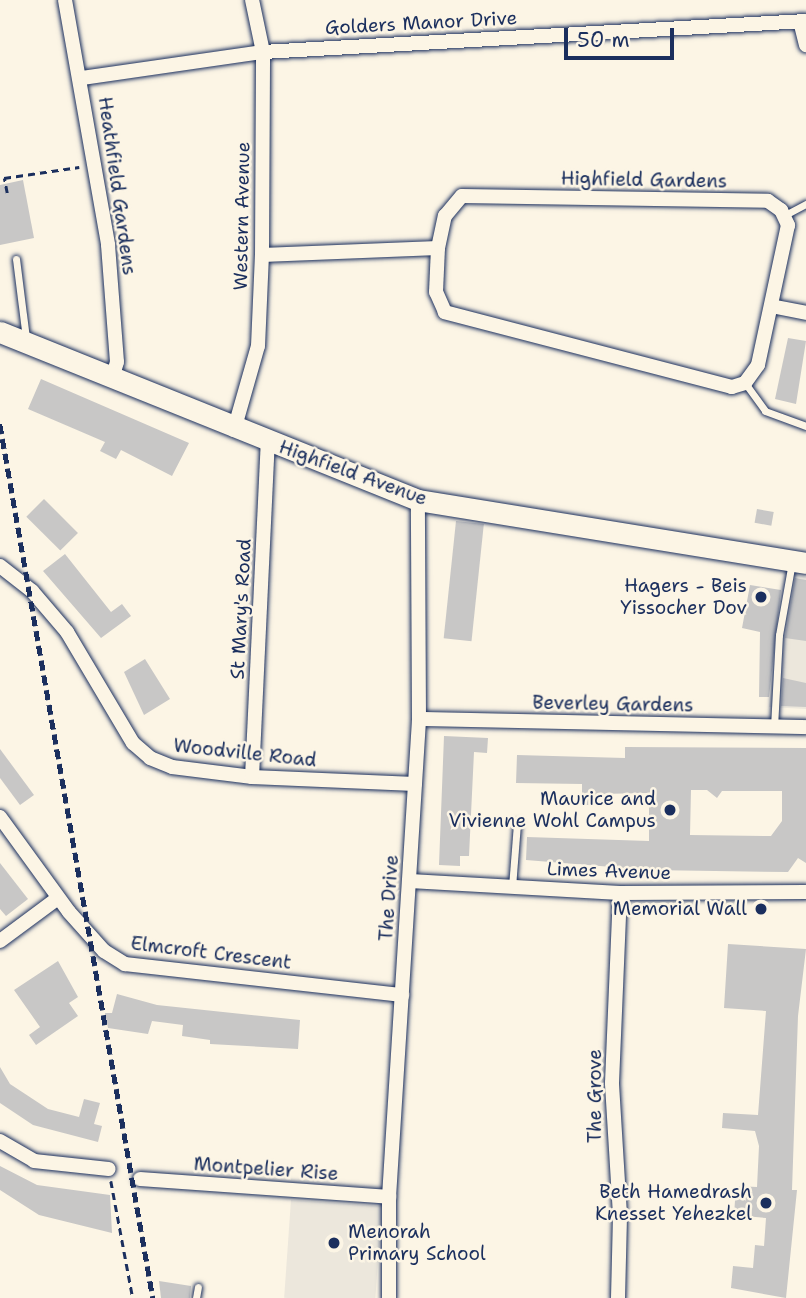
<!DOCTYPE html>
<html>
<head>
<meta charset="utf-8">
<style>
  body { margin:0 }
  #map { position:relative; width:806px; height:1298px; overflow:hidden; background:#fcf5e5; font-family:"Shantell Sans",sans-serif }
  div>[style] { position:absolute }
  .built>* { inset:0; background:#ece7dc; transform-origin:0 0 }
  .building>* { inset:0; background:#c8c7c6; transform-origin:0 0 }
  .path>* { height:2.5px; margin-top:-1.25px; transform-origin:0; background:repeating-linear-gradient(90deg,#1b2f5e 0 7px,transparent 0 12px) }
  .roads { filter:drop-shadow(0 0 2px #1b2f5e) drop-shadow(0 0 2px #1b2f5e) }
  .lane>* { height:7px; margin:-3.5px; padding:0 3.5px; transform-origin:3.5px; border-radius:3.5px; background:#fcf5e5 }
  .street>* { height:14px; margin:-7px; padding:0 7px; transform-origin:7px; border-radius:7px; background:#fcf5e5 }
  .secondary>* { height:21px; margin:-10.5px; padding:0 10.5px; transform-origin:10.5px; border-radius:10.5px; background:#fcf5e5 }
  .rail>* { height:4.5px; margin-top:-2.25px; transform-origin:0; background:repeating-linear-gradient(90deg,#1b2f5e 0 10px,transparent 0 15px) }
  .dots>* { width:19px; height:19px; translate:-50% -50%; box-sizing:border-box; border:4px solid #fcf5e5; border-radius:50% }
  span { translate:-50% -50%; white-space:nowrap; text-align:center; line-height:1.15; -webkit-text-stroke:5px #fcf5e5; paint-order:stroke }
  .street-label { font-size:19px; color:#1b2f5e }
  .poi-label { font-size:19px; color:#1b2f5e }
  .right { translate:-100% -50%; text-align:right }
  .left { translate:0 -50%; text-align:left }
  .scale { position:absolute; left:564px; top:28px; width:110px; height:32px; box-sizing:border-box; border:4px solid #1b2f5e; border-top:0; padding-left:9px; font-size:21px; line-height:24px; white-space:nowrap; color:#1b2f5e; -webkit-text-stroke:5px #fcf5e5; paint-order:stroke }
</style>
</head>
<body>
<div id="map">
  <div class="built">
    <div style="clip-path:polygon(786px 572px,806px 577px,806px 709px,769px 707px)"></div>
    <div style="left:291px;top:1200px;width:91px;height:98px;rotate:4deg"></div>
  </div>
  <div class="building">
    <div style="clip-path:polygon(23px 180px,34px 238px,0 245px,0 185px)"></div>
    <div style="clip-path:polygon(788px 338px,806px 341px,796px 404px,775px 399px)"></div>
    <div style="clip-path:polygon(41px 379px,189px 443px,172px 476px,121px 450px,116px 459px,100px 451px,105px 442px,28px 409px)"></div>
    <div style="left:44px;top:499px;width:48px;height:25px;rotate:45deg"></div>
    <div style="left:757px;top:509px;width:17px;height:14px;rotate:10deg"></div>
    <div style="left:456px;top:521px;width:28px;height:118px;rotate:6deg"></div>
    <div style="clip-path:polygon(65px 554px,111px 612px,122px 604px,131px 616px,101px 638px,43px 571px)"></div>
    <div style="clip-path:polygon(795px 578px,806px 580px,806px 641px,785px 638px)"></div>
    <div style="clip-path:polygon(750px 585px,781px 590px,769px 697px,759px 697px,760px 632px,742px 628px)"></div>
    <div style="clip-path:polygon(145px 659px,170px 699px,144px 715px,124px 672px)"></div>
    <div style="clip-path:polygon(783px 678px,806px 683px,806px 707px,781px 706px)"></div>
    <div style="clip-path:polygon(444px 736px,488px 738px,487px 753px,474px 752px,469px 856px,460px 856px,460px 866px,439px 865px)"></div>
    <div style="clip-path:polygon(evenodd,625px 747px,806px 748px,806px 863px,798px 858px,788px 872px,649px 870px,526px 860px,527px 837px,649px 841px,649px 793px,599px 794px,599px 805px,582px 805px,582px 784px,516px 783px,517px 755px,625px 758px,625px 747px,691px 790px,707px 790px,717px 798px,722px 791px,782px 791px,782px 821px,771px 836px,690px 835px,691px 790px)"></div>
    <div style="clip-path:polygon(0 749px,34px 795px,20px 805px,0 778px)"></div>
    <div style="clip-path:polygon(0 863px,28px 899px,6px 916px,0 909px)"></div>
    <div style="clip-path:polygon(728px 944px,806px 949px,798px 1016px,792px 1190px,797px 1190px,786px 1298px,731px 1288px,733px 1266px,753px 1268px,755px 1245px,764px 1246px,766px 1218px,734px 1215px,736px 1186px,757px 1187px,759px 1146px,755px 1131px,722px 1128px,723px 1113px,758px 1115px,766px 1011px,724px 1008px)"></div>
    <div style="clip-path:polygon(58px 961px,78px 997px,69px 1003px,78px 1016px,36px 1045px,29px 1035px,40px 1027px,14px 990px)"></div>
    <div style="clip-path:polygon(117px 994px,157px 1005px,300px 1020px,298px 1049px,210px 1044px,210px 1040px,182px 1036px,183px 1025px,152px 1021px,148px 1034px,108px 1028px,105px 1013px,112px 1013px)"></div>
    <div style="clip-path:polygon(0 1067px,10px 1084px,48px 1109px,79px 1117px,84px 1099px,100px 1103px,94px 1124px,102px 1126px,98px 1142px,33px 1125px,0 1103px)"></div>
    <div style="clip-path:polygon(0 1166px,37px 1185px,110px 1195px,112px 1233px,39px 1215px,0 1190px)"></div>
    <div style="clip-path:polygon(159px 1281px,191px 1286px,190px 1298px,161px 1298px)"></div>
  </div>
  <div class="path">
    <div style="left:7px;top:193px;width:15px;rotate:-101deg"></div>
    <div style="left:4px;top:178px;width:76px;rotate:-8.3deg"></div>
    <div style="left:111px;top:1181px;width:119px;rotate:79.4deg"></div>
  </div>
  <div class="roads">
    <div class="lane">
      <div style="left:785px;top:215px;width:24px;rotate:-28deg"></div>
      <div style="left:16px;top:259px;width:80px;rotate:82.8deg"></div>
      <div style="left:745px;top:383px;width:34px;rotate:54deg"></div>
      <div style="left:765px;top:411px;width:44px;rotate:20.1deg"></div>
      <div style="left:774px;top:727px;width:92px;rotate:-86.9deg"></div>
      <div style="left:779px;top:635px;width:74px;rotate:-79.9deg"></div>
      <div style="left:512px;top:887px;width:64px;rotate:-85.5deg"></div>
      <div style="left:196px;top:1298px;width:11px;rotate:-80deg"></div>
    </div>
    <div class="street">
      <div style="left:65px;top:0;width:249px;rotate:80deg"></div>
      <div style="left:108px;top:245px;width:117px;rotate:85.6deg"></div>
      <div style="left:117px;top:362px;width:17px;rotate:107deg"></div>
      <div style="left:800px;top:21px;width:25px;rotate:76deg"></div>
      <div style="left:82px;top:78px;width:183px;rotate:-8.2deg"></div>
      <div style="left:263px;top:52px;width:544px;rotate:-3.27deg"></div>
      <div style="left:262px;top:255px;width:176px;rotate:-2.3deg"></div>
      <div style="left:438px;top:248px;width:33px;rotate:-78deg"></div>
      <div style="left:445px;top:216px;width:26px;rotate:-50deg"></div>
      <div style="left:462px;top:196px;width:306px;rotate:0.9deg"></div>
      <div style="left:768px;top:201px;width:16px;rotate:35deg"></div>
      <div style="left:781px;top:210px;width:17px;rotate:65deg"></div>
      <div style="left:788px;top:225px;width:143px;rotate:102.1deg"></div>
      <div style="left:758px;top:365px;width:22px;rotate:126deg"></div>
      <div style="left:745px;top:383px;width:14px;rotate:163deg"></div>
      <div style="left:732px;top:387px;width:297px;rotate:-165.4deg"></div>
      <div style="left:445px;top:312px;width:22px;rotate:-114deg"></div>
      <div style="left:436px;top:292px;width:44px;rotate:-87.4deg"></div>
      <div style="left:771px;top:306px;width:36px;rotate:11deg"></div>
      <div style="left:234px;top:430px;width:87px;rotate:-74.1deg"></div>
      <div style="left:258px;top:346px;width:91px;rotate:-87.5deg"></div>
      <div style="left:262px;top:255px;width:203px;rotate:-89.7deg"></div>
      <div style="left:263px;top:52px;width:53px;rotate:-101.9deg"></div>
      <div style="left:0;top:566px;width:41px;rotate:38deg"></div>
      <div style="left:32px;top:591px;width:54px;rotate:49.5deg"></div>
      <div style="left:67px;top:632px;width:129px;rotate:59.3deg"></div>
      <div style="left:133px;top:743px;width:23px;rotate:41deg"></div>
      <div style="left:150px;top:758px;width:24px;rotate:22deg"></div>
      <div style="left:172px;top:767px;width:81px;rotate:7.1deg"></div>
      <div style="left:252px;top:777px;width:163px;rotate:2.5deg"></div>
      <div style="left:419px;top:719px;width:387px;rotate:1.2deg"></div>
      <div style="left:252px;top:777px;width:335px;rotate:-87.3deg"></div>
      <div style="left:0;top:817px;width:117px;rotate:54deg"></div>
      <div style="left:69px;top:912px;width:52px;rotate:48.1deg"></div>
      <div style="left:104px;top:951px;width:25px;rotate:32deg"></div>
      <div style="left:125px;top:964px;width:279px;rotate:6.4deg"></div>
      <div style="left:410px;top:881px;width:210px;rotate:3.3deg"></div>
      <div style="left:620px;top:893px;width:186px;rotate:-0.3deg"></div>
      <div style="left:0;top:941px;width:72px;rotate:-36.6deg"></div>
      <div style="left:0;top:1141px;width:39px;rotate:30deg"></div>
      <div style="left:34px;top:1161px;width:75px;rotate:6.1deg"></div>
      <div style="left:140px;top:1179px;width:250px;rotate:4.1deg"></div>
      <div style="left:389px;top:1298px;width:101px;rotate:-90deg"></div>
      <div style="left:389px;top:1197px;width:479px;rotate:-86.4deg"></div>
      <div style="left:419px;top:719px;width:219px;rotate:-90.3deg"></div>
      <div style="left:618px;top:1298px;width:83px;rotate:-88.6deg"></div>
      <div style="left:620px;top:1215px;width:132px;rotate:-93.5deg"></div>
      <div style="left:612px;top:1083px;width:190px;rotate:-87.6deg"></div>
    </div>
    <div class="secondary">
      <div style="left:0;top:332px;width:450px;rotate:21.9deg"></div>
      <div style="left:418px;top:500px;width:393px;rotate:9.2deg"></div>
    </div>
  </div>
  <div class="rail">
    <div style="left:0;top:424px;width:887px;rotate:80.07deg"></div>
  </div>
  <div class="dots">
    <div style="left:761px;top:597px;background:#1b2f5e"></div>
    <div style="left:670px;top:810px;background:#1b2f5e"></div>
    <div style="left:761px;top:909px;background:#1b2f5e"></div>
    <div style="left:766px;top:1203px;background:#1b2f5e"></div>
    <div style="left:334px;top:1243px;background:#1b2f5e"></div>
  </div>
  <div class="street-label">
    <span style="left:421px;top:23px;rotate:-3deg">Golders Manor Drive</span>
    <span style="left:644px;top:180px;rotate:1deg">Highfield Gardens</span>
    <span style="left:117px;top:186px;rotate:82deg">Heathfield Gardens</span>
    <span style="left:242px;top:216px;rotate:-89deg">Western Avenue</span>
    <span style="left:353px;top:473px;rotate:20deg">Highfield Avenue</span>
    <span style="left:241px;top:609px;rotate:-87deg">St Mary's Road</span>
    <span style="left:613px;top:704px;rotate:1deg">Beverley Gardens</span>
    <span style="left:245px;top:753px;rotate:6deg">Woodville Road</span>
    <span style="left:609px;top:871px;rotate:2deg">Limes Avenue</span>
    <span style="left:389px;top:898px;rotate:-86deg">The Drive</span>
    <span style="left:211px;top:953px;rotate:7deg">Elmcroft Crescent</span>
    <span style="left:595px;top:1096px;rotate:-90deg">The Grove</span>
    <span style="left:266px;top:1169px;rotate:4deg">Montpelier Rise</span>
  </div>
  <div class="poi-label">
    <span class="right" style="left:747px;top:597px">Hagers - Beis<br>Yissocher Dov</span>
    <span class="right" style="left:656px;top:810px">Maurice and<br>Vivienne Wohl Campus</span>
    <span class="right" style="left:747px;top:909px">Memorial Wall</span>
    <span class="right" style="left:752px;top:1203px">Beth Hamedrash<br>Knesset Yehezkel</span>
    <span class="left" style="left:348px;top:1243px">Menorah<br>Primary School</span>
  </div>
  <div class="scale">50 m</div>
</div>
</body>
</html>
